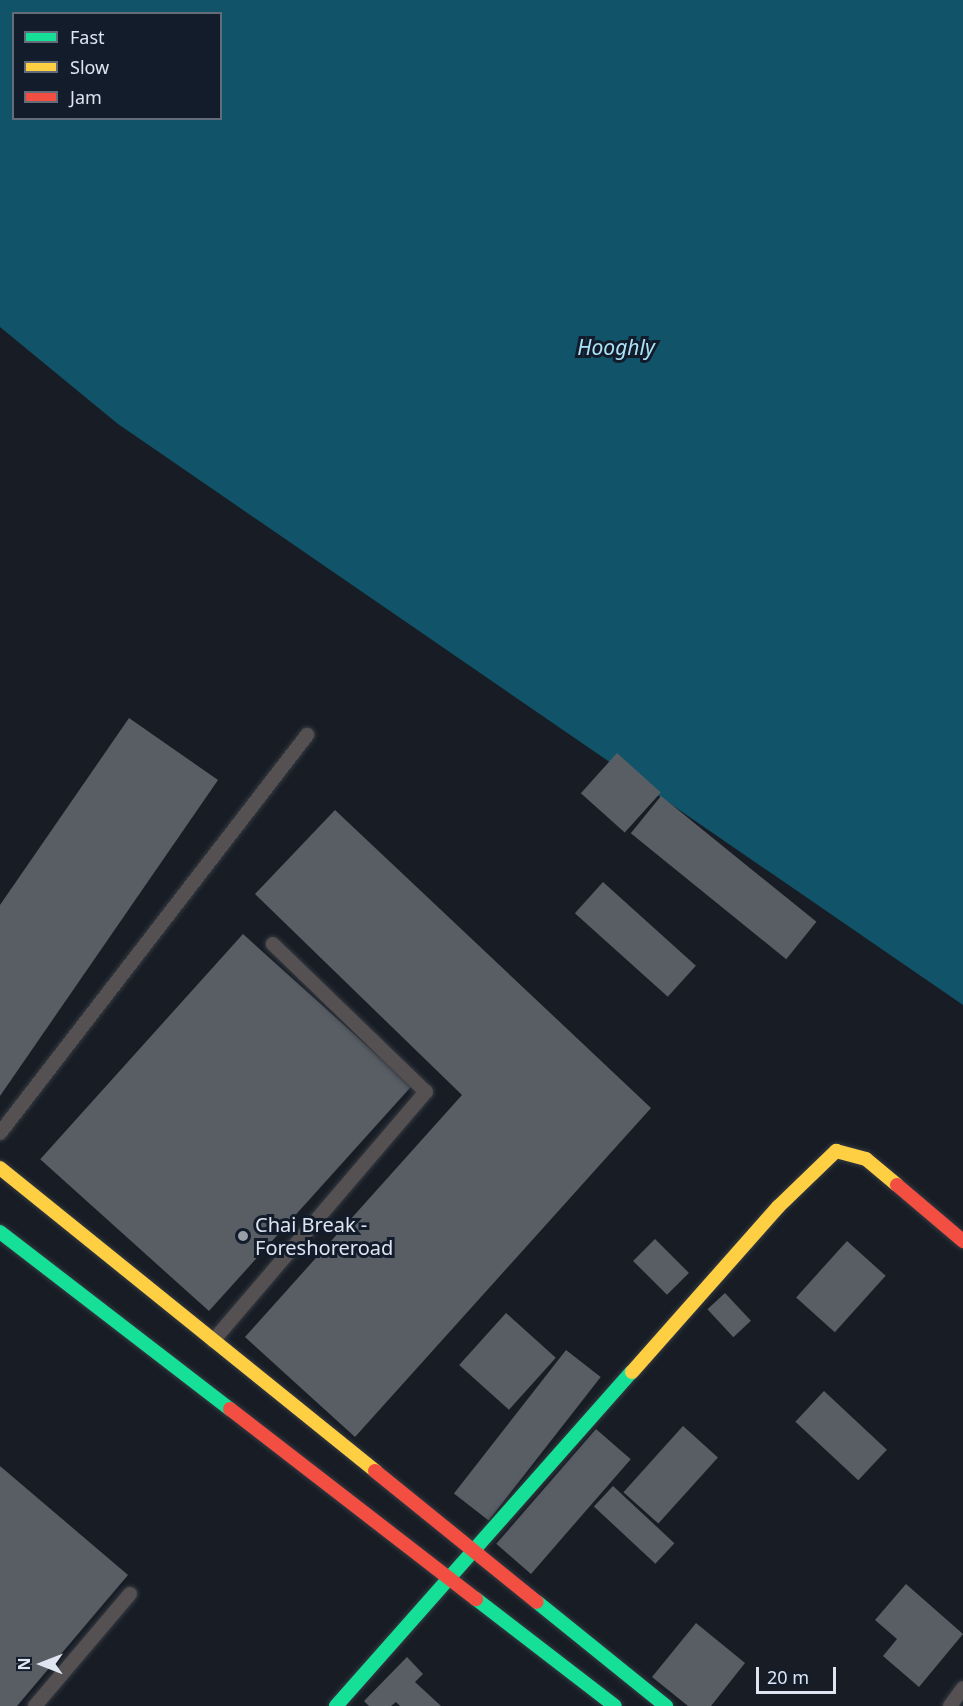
<!DOCTYPE html>
<html>
<head>
<meta charset="utf-8">
<style>
  body { margin:0 }
  #map { position:relative; width:963px; height:1706px; overflow:hidden; background:#181d25; font-family:"Noto Sans",sans-serif }
  div>[style] { position:absolute }
  .water>* { inset:0; background:#115368 }
  .building>* { inset:0; background:#595e65; transform-origin:0 0 }
  .roads { filter:drop-shadow(0 0 2px #353a41) drop-shadow(0 0 2px #353a41) }
  .lane>* { height:14px; margin:-7px; padding:0 7px; transform-origin:7px; border-radius:7px; background:#555052 }
  .fast>* { height:14px; margin:-7px; padding:0 7px; transform-origin:7px; border-radius:7px; background:#16e098 }
  .slow>* { height:14px; margin:-7px; padding:0 7px; transform-origin:7px; border-radius:7px; background:#ffcf43 }
  .jam>* { height:14px; margin:-7px; padding:0 7px; transform-origin:7px; border-radius:7px; background:#f24e42 }
  .dots>* { width:16px; height:16px; translate:-50% -50%; box-sizing:border-box; border:3px solid #121c2b; border-radius:50% }
  span { translate:-50% -50%; white-space:nowrap; text-align:center; line-height:1.15; -webkit-text-stroke:6px #121c2b; paint-order:stroke }
  .poi-label { font-size:20px; color:#dee5f0 }
  .left { translate:0 -50%; text-align:left }
  .water-label { font-size:21px; color:#ace2f8; font-style:italic }
  .legend { position:absolute; left:12px; top:12px; width:210px; height:108px; box-sizing:border-box; background:#121c2b; border:2px solid #646c7a; margin:0; padding:8px 10px; list-style:none; font-size:18px; color:#dee5f0 }
  .legend li { display:flex; align-items:center; gap:12px; height:30px }
  .legend b { width:30px; border:2px solid #646c7a }
  .north { position:absolute; left:12px; top:1634px; width:60px; height:60px; -webkit-text-stroke:4px #121c2b; paint-order:stroke; rotate:270deg; font-size:16px; font-weight:700; line-height:24px; text-align:center; color:#dee5f0 }
  .north::after { content:''; display:block; margin:auto; width:21px; height:27px; background:#dee5f0; clip-path:polygon(50% 0,100% 100%,50% 72%,0 100%) }
  .scale { position:absolute; left:756px; top:1667px; width:80px; height:27px; box-sizing:border-box; border:3px solid #dee5f0; border-top:0; padding-left:8px; font-size:18px; line-height:21px; white-space:nowrap; color:#dee5f0; -webkit-text-stroke:4px #121c2b; paint-order:stroke }
</style>
</head>
<body>
<div id="map">
  <div class="water">
    <div style="clip-path:polygon(evenodd,0 0,963px 0,963px 1005px,118px 424px,0 327px,0 0,14px 14px,220px 14px,220px 118px,14px 118px,14px 14px)"></div>
  </div>
  <div class="building">
    <div style="clip-path:polygon(129px 718px,218px 780px,0 1096px,0 905px)"></div>
    <div style="left:617px;top:753px;width:59px;height:54px;rotate:42deg"></div>
    <div style="left:661px;top:796px;width:200px;height:48px;rotate:39deg"></div>
    <div style="clip-path:polygon(335px 810px,651px 1108px,355px 1437px,245px 1337px,462px 1095px,255px 894px)"></div>
    <div style="left:603px;top:882px;width:125px;height:42px;rotate:42deg"></div>
    <div style="left:243px;top:934px;width:227px;height:303px;rotate:42deg"></div>
    <div style="left:655px;top:1239px;width:48px;height:31px;rotate:45deg"></div>
    <div style="left:847px;top:1241px;width:52px;height:76px;rotate:42deg"></div>
    <div style="left:725px;top:1293px;width:38px;height:24px;rotate:47deg"></div>
    <div style="left:506px;top:1313px;width:67px;height:70px;rotate:42deg"></div>
    <div style="left:566px;top:1350px;width:44px;height:182px;rotate:38deg"></div>
    <div style="left:824px;top:1391px;width:86px;height:42px;rotate:43deg"></div>
    <div style="left:683px;top:1426px;width:47px;height:89px;rotate:42deg"></div>
    <div style="left:596px;top:1429px;width:46px;height:152px;rotate:41deg"></div>
    <div style="clip-path:polygon(0 1466px,128px 1575px,17px 1706px,0 1706px)"></div>
    <div style="left:613px;top:1486px;width:84px;height:28px;rotate:43deg"></div>
    <div style="clip-path:polygon(906px 1584px,963px 1634px,919px 1687px,883px 1656px,897px 1639px,875px 1620px)"></div>
    <div style="clip-path:polygon(696px 1623px,745px 1663px,711px 1706px,688px 1706px,652px 1677px)"></div>
    <div style="clip-path:polygon(407px 1657px,423px 1674px,415px 1682px,441px 1706px,400px 1706px,396px 1702px,391px 1706px,369px 1706px,364px 1701px)"></div>
  </div>
  <div class="roads">
    <div class="lane">
      <div style="left:0;top:1133px;width:503px;rotate:-52.35deg"></div>
      <div style="left:213px;top:1341px;width:328px;rotate:-49.5deg"></div>
      <div style="left:426px;top:1092px;width:213px;rotate:-136deg"></div>
      <div style="left:35px;top:1706px;width:147px;rotate:-49.7deg"></div>
      <div style="left:950px;top:1706px;width:22px;rotate:-54deg"></div>
    </div>
    <div class="fast">
      <div style="left:0;top:1232px;width:290px;rotate:37.6deg"></div>
      <div style="left:476px;top:1599px;width:175px;rotate:37.6deg"></div>
      <div style="left:537px;top:1602px;width:166px;rotate:38.9deg"></div>
      <div style="left:336px;top:1706px;width:446px;rotate:-48.5deg"></div>
    </div>
    <div class="slow">
      <div style="left:0;top:1168px;width:482px;rotate:38.9deg"></div>
      <div style="left:632px;top:1372px;width:220px;rotate:-48.5deg"></div>
      <div style="left:778px;top:1207px;width:81px;rotate:-44deg"></div>
      <div style="left:836px;top:1151px;width:31px;rotate:15deg"></div>
      <div style="left:866px;top:1159px;width:40px;rotate:40deg"></div>
    </div>
    <div class="jam">
      <div style="left:897px;top:1185px;width:87px;rotate:40.3deg"></div>
      <div style="left:230px;top:1409px;width:311px;rotate:37.7deg"></div>
      <div style="left:375px;top:1471px;width:208px;rotate:39deg"></div>
    </div>
  </div>
  <div class="dots">
    <div style="left:243px;top:1236px;background:#999fa9"></div>
  </div>
  <div class="poi-label">
    <span class="left" style="left:255px;top:1236px">Chai Break -<br>Foreshoreroad</span>
  </div>
  <div class="water-label">
    <span style="left:616px;top:347px">Hooghly</span>
  </div>
  <ul class="legend">
  <li><b style="height:8px;background:#16e098"></b>Fast</li>
  <li><b style="height:8px;background:#ffcf43"></b>Slow</li>
  <li><b style="height:8px;background:#f24e42"></b>Jam</li>
  </ul>
  <div class="north">N</div>
  <div class="scale">20 m</div>
</div>
</body>
</html>
